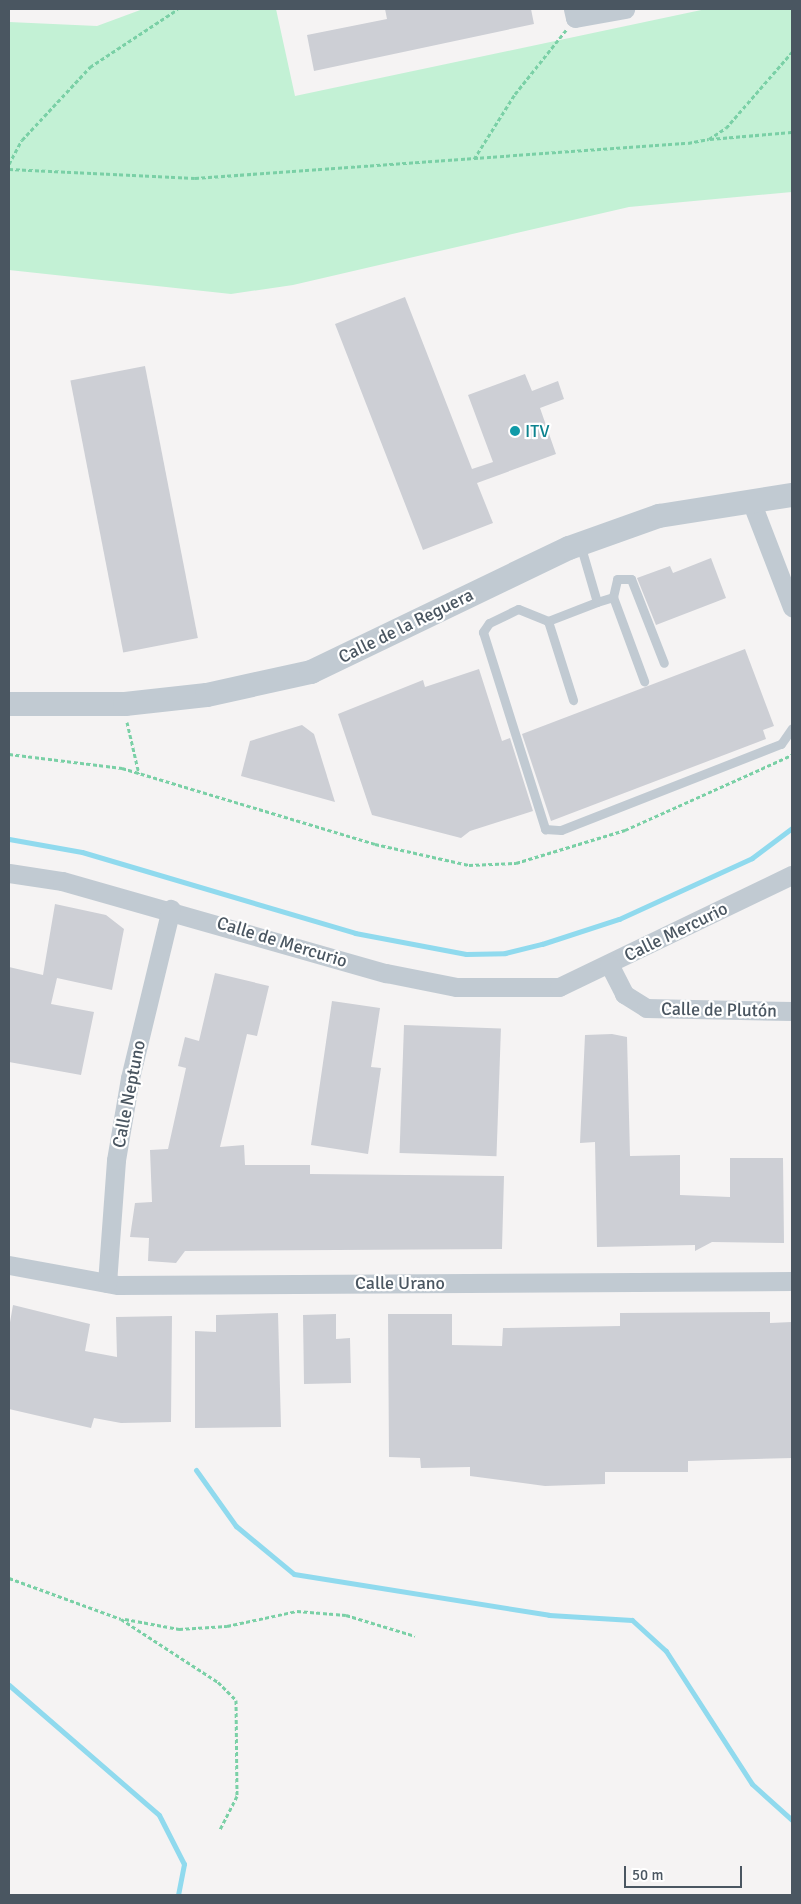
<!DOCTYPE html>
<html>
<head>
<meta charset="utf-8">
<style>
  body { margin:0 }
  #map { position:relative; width:801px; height:1904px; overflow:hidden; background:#f5f3f3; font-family:Signika,sans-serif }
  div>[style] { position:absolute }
  .green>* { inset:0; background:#c3f1d5 }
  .stream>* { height:5px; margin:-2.5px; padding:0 2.5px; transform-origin:2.5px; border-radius:2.5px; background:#90daee }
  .building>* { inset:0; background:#cdcfd5; transform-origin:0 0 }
  .path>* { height:3px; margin-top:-1.5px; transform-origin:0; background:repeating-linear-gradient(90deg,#7ad0a6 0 4px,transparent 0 6.5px) }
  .service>* { height:9px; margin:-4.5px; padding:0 4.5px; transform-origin:4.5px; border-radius:4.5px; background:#c1cad2 }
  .minor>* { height:19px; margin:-9.5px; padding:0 9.5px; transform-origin:9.5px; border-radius:9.5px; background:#c1cad2 }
  .tertiary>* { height:24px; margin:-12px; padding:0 12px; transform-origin:12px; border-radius:12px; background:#c1cad2 }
  .dots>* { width:14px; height:14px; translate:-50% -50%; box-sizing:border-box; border:2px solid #fff; border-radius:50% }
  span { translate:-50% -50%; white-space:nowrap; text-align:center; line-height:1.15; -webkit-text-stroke:4.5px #fff; paint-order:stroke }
  .culture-label { font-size:18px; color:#0d838f }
  .left { translate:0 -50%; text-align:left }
  .street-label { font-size:18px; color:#4a5661 }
  .frame { position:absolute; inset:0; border:10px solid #4a5661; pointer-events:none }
  .scale { position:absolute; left:624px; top:1866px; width:118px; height:22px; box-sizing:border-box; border:2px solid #4a5661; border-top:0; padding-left:6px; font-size:15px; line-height:18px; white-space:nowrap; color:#4a5661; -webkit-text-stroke:4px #fff; paint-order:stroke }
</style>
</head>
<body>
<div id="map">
  <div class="green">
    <div style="clip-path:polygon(143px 9px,276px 9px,295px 96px,706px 9px,792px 9px,792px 192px,629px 207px,293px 285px,231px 294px,9px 270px,9px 22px,97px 26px)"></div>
  </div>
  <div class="stream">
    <div style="left:9px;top:839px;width:74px;rotate:10.1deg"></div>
    <div style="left:82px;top:852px;width:285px;rotate:16.5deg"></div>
    <div style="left:355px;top:933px;width:113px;rotate:10.7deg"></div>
    <div style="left:466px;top:954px;width:39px;rotate:-1deg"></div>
    <div style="left:505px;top:953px;width:38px;rotate:-14deg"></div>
    <div style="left:542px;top:944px;width:81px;rotate:-18deg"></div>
    <div style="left:619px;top:919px;width:146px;rotate:-24.6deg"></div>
    <div style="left:752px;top:858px;width:50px;rotate:-36.9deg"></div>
    <div style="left:196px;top:1470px;width:69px;rotate:54.5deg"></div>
    <div style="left:236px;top:1526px;width:75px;rotate:39.6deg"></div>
    <div style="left:294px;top:1574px;width:258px;rotate:9.1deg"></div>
    <div style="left:549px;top:1615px;width:83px;rotate:3.4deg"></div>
    <div style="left:632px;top:1620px;width:46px;rotate:42.4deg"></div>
    <div style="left:666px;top:1651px;width:158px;rotate:57.1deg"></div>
    <div style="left:752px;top:1784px;width:54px;rotate:42deg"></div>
    <div style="left:9px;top:1685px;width:198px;rotate:40.9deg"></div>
    <div style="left:159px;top:1815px;width:55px;rotate:63deg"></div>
    <div style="left:184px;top:1864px;width:32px;rotate:101deg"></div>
  </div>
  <div class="building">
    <div style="clip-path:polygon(385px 9px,531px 9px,534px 24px,314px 71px,307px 35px,387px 19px)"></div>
    <div style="clip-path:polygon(405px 297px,472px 469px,493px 462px,468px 395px,525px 374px,532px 391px,558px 381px,564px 399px,540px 408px,556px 454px,477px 483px,493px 523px,423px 550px,335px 324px)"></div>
    <div style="left:145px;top:366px;width:277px;height:76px;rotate:79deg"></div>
    <div style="clip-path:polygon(711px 558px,726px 598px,656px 625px,637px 578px,670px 566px,673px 573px)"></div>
    <div style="clip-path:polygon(745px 649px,774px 726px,763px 730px,766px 739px,551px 821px,522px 734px)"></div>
    <div style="clip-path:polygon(479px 669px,502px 741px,510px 738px,533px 811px,470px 831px,461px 838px,372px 815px,338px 714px,423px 680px,425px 687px)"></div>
    <div style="clip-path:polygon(302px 725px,314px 734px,335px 802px,241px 776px,250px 741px)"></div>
    <div style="clip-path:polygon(55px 904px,106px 915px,124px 929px,112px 990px,57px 978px,51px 1004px,94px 1012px,81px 1075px,9px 1062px,9px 967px,43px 975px)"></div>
    <div style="clip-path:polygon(215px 973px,269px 986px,257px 1036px,247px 1034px,220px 1147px,244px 1145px,245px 1165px,310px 1165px,310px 1174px,504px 1176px,502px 1249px,185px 1251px,176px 1263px,148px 1261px,149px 1238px,130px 1237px,135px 1203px,152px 1202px,150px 1150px,168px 1149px,186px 1068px,178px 1066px,185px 1037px,199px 1041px)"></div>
    <div style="clip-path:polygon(332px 1001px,380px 1008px,371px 1067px,381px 1068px,368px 1154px,311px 1145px)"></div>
    <div style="left:404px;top:1025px;width:97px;height:128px;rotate:2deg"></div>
    <div style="clip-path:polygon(612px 1034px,627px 1037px,630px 1156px,680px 1155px,680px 1195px,730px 1197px,730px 1158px,783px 1158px,784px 1243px,712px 1242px,695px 1251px,695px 1245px,597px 1247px,595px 1142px,580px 1143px,585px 1035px)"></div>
    <div style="clip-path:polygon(13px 1305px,90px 1324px,85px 1351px,117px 1357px,116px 1317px,172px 1316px,171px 1422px,121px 1423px,94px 1418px,91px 1428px,9px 1409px,9px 1328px)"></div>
    <div style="clip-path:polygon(770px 1312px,770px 1323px,792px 1322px,792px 1458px,688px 1461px,688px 1472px,605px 1472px,605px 1484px,545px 1486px,470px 1476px,470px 1467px,421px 1468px,420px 1458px,389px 1457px,388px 1314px,452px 1314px,452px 1345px,502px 1346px,503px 1328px,620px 1326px,620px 1313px)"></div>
    <div style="clip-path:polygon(278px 1313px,281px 1427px,195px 1428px,195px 1331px,216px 1332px,216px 1315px)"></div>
    <div style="clip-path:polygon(336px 1314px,336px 1339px,350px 1338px,351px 1383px,304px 1384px,303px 1315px)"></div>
  </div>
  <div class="path">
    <div style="left:710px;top:139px;width:82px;rotate:-4.9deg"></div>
    <div style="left:474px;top:159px;width:77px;rotate:-57.8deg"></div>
    <div style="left:515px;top:94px;width:82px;rotate:-51.4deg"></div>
    <div style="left:9px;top:164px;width:27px;rotate:-62deg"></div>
    <div style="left:22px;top:140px;width:100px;rotate:-47deg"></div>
    <div style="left:90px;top:67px;width:105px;rotate:-33.4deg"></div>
    <div style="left:9px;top:169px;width:186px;rotate:2.8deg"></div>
    <div style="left:195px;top:178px;width:494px;rotate:-4.1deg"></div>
    <div style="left:688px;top:143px;width:21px;rotate:-11deg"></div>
    <div style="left:709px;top:139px;width:20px;rotate:-33deg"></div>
    <div style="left:726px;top:128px;width:101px;rotate:-49deg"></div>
    <div style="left:127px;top:722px;width:53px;rotate:77deg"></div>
    <div style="left:9px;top:754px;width:114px;rotate:7.1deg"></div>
    <div style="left:122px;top:768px;width:264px;rotate:16.7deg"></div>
    <div style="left:375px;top:844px;width:96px;rotate:12.6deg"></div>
    <div style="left:469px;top:865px;width:47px;rotate:-2.4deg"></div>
    <div style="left:516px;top:863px;width:114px;rotate:-16.8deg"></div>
    <div style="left:625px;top:830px;width:183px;rotate:-24.2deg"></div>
    <div style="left:9px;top:1578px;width:119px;rotate:20.1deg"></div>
    <div style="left:121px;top:1619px;width:116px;rotate:33deg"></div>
    <div style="left:218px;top:1682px;width:25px;rotate:45deg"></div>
    <div style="left:236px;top:1700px;width:96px;rotate:89.4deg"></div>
    <div style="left:237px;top:1796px;width:38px;rotate:117deg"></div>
    <div style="left:125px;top:1619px;width:55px;rotate:10.5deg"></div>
    <div style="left:179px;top:1629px;width:48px;rotate:-3.6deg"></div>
    <div style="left:227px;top:1626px;width:72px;rotate:-12.1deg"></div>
    <div style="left:297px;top:1611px;width:49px;rotate:4.7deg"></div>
    <div style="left:346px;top:1615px;width:72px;rotate:16.9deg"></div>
  </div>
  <div class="service">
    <div style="left:580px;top:544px;width:60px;rotate:73.7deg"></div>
    <div style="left:597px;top:602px;width:53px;rotate:158.8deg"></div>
    <div style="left:548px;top:621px;width:32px;rotate:-158deg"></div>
    <div style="left:518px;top:609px;width:32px;rotate:154deg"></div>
    <div style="left:489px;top:623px;width:11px;rotate:124deg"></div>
    <div style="left:483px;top:632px;width:207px;rotate:72.5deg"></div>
    <div style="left:545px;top:829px;width:16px;rotate:4deg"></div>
    <div style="left:561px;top:830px;width:236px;rotate:-21.4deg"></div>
    <div style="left:781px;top:744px;width:19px;rotate:-55deg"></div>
    <div style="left:613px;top:597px;width:18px;rotate:-77deg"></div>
    <div style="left:617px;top:579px;width:14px"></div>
    <div style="left:631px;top:579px;width:90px;rotate:68.6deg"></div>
    <div style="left:597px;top:602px;width:17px;rotate:-17deg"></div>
    <div style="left:613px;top:597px;width:90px;rotate:69.7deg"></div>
    <div style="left:548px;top:621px;width:83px;rotate:72.4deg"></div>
  </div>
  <div class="minor">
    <div style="left:573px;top:9px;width:9px;rotate:77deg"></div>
    <div style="left:575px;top:18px;width:51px;rotate:-10.2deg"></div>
    <div style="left:751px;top:501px;width:114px;rotate:68.9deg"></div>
    <div style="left:9px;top:873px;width:54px;rotate:8.6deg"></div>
    <div style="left:62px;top:881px;width:337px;rotate:15.9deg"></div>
    <div style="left:386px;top:973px;width:71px;rotate:11.3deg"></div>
    <div style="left:456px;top:987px;width:103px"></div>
    <div style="left:559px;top:987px;width:259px;rotate:-25.7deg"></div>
    <div style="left:609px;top:964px;width:34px;rotate:63deg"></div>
    <div style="left:624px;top:994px;width:26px;rotate:32deg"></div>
    <div style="left:646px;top:1008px;width:146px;rotate:1.2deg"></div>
    <div style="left:9px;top:1265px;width:111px;rotate:10.4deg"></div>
    <div style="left:118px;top:1285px;width:674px;rotate:-0.34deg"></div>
    <div style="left:107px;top:1283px;width:123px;rotate:-85.8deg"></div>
    <div style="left:116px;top:1160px;width:83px;rotate:-80.3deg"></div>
    <div style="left:130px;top:1078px;width:174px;rotate:-76.4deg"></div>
  </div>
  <div class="tertiary">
    <div style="left:9px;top:704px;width:116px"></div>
    <div style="left:125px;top:704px;width:82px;rotate:-6.3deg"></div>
    <div style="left:207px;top:695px;width:107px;rotate:-12.5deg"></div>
    <div style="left:311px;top:672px;width:286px;rotate:-25.7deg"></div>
    <div style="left:569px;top:548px;width:96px;rotate:-19.6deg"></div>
    <div style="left:659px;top:516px;width:135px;rotate:-9deg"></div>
  </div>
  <div class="dots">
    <div style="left:515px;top:431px;background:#0f9aa8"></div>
  </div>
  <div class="culture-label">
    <span class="left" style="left:525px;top:431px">ITV</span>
  </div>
  <div class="street-label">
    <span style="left:406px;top:626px;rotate:-26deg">Calle de la Reguera</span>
    <span style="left:676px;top:932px;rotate:-26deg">Calle Mercurio</span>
    <span style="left:282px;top:942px;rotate:17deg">Calle de Mercurio</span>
    <span style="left:719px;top:1010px;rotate:1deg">Calle de Plutón</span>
    <span style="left:129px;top:1094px;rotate:-79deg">Calle Neptuno</span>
    <span style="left:400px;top:1283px">Calle Urano</span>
  </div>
  <div class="frame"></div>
  <div class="scale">50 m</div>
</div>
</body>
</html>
